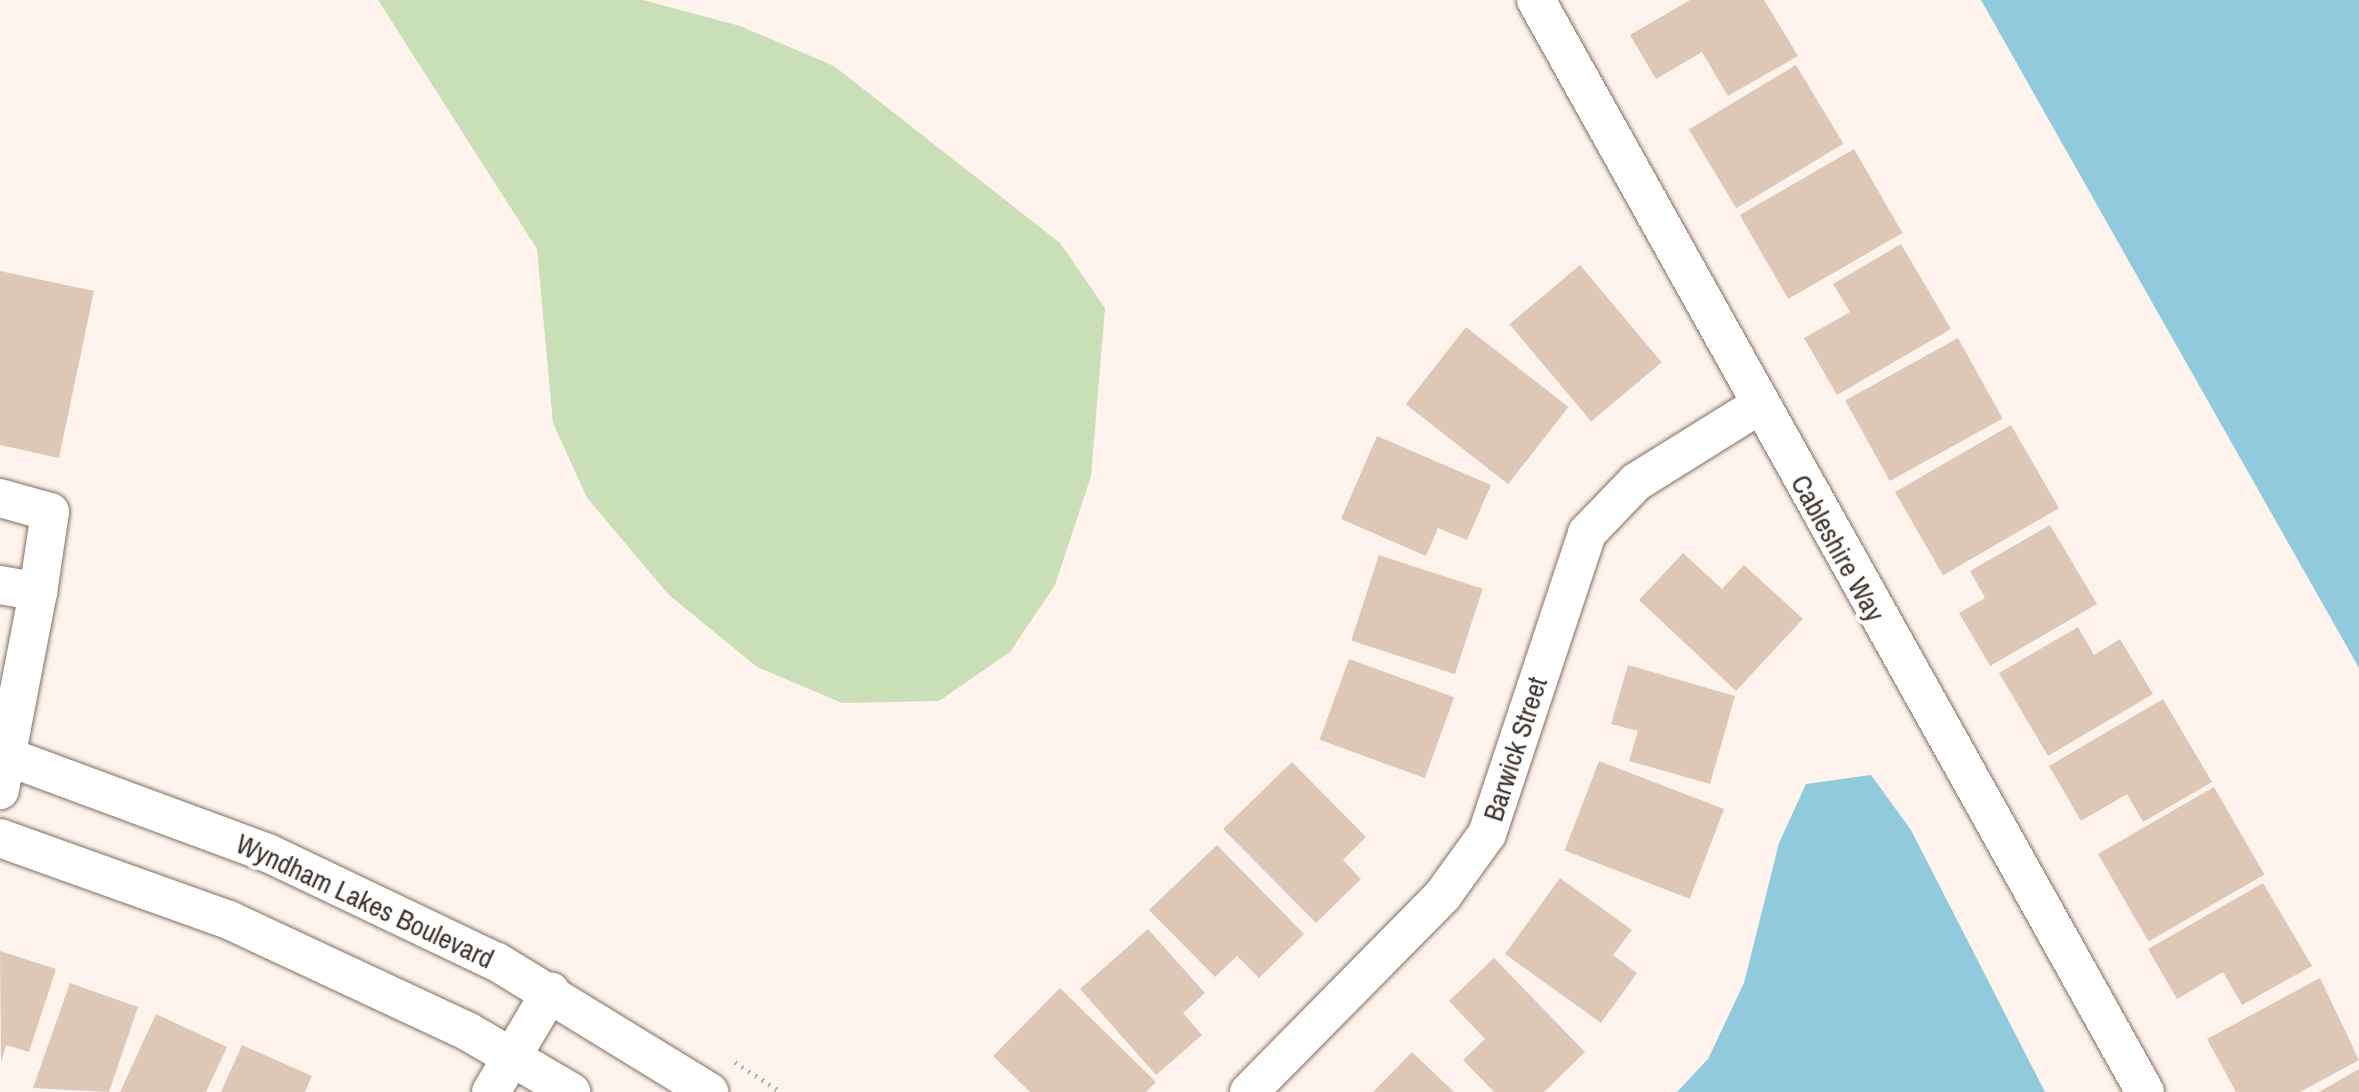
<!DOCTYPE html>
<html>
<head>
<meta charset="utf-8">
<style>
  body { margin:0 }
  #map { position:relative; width:2359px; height:1092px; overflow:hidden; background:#fef4ed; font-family:"Archivo Narrow",sans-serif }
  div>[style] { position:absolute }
  .green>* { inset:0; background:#cadeb8 }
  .water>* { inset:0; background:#91cadd }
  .building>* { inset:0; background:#dfc7b6; transform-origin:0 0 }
  .path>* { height:5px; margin-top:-2.5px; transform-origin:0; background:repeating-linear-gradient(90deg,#b9afa8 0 2px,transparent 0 8px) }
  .roads { filter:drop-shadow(0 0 2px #856f60) drop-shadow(0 0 2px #856f60) }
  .minor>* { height:38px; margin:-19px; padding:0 19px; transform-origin:19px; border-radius:19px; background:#fff }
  span { translate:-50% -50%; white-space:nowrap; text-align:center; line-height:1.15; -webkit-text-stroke:8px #fff; paint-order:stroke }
  .street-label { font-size:28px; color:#403630 }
</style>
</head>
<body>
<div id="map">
  <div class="green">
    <div style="clip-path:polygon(378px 0,643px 0,740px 26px,834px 66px,1060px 243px,1105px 308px,1091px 476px,1055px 585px,1010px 652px,939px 701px,842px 703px,757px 667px,669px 595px,587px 498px,553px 423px,537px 249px)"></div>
  </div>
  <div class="water">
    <div style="clip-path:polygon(1981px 0,2359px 0,2359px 668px)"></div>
    <div style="clip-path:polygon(1871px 775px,1911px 830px,2045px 1092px,1677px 1092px,1708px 1059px,1744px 983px,1779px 843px,1806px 784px)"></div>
  </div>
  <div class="building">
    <div style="clip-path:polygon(1690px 0,1764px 0,1798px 56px,1728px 96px,1702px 52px,1656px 79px,1630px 35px)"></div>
    <div style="left:1796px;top:65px;width:92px;height:125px;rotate:59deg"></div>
    <div style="left:1854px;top:149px;width:97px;height:132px;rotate:60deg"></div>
    <div style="clip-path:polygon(1901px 244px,1951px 329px,1837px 395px,1804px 338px,1850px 312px,1833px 284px)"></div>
    <div style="left:1580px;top:265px;width:127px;height:92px;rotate:50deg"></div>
    <div style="clip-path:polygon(0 271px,94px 291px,59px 458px,0 445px)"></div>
    <div style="left:1466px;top:327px;width:130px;height:98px;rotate:38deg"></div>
    <div style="left:1958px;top:338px;width:92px;height:129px;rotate:61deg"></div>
    <div style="left:2011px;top:425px;width:96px;height:134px;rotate:60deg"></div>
    <div style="clip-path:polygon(1377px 436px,1491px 485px,1467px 540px,1438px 528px,1426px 556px,1341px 519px)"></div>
    <div style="clip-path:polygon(2050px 525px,2097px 604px,1990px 666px,1959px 613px,1985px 598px,1970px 571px)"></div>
    <div style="clip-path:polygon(1683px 553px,1722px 589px,1744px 565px,1803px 619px,1736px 691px,1639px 600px)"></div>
    <div style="left:1379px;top:555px;width:109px;height:90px;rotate:18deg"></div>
    <div style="clip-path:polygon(2078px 627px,2094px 655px,2120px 639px,2153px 694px,2048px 756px,1999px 673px)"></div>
    <div style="left:1349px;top:659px;width:112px;height:86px;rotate:20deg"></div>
    <div style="clip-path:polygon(1628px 665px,1735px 696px,1710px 784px,1629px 761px,1638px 731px,1611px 724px)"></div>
    <div style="clip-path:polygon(2163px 699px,2212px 782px,2143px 822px,2127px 794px,2081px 821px,2049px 766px)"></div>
    <div style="left:1599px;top:761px;width:134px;height:96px;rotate:21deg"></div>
    <div style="clip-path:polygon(1292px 762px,1366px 837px,1343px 860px,1361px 879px,1316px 923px,1223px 829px)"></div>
    <div style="left:2214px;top:787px;width:101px;height:134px;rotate:60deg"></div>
    <div style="clip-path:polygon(1217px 845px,1304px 934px,1259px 978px,1237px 956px,1215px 977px,1149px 910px)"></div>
    <div style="clip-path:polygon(1560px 878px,1632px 930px,1613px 955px,1637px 973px,1601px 1023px,1505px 954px)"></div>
    <div style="clip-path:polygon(2263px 883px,2312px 966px,2242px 1005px,2223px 972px,2177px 999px,2148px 949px)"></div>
    <div style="clip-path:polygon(1148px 929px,1205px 993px,1183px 1013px,1202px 1035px,1156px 1075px,1080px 989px)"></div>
    <div style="clip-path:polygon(0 951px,56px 969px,29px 1052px,6px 1045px,1px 1062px)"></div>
    <div style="clip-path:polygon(1494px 958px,1585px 1052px,1544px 1092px,1494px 1092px,1463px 1060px,1485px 1039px,1449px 1001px)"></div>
    <div style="clip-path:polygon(2320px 978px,2359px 1060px,2300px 1092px,2236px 1092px,2207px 1039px)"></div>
    <div style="clip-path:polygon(70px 983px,138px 1007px,109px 1092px,33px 1088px)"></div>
    <div style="clip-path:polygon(1060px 988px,1156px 1082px,1146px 1092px,1030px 1092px,993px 1056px)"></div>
    <div style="clip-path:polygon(156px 1014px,227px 1047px,206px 1092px,120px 1092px)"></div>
    <div style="clip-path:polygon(242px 1045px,312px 1076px,305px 1092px,221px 1092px)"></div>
    <div style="clip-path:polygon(1412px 1052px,1454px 1092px,1373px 1092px)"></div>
    <div style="clip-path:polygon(2359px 1069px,2359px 1092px,2319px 1092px)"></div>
  </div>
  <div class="path">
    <div style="left:735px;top:1062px;width:55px;rotate:33.1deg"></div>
  </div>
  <div class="roads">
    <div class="minor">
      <div style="left:1536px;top:0;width:1250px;rotate:60.85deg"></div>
      <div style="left:0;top:498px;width:52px;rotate:15.6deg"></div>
      <div style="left:50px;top:512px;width:81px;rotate:98.5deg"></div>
      <div style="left:0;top:585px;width:39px;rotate:10deg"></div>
      <div style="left:38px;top:592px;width:202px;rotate:100.9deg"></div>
      <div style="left:0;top:754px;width:286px;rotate:20.3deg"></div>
      <div style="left:268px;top:853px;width:254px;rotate:25.5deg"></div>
      <div style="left:497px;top:962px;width:249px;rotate:31.5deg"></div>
      <div style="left:0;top:838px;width:243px;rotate:19.7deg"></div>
      <div style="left:229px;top:920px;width:263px;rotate:25deg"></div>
      <div style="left:467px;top:1031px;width:121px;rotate:30.4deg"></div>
      <div style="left:491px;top:1092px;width:117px;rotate:-59.3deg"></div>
      <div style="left:1249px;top:1092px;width:276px;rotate:-45.4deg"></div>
      <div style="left:1443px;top:895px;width:75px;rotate:-54.2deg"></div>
      <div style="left:1487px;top:834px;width:317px;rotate:-71.6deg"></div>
      <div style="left:1587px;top:533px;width:71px;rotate:-46.1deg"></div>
      <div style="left:1636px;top:482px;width:144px;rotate:-31.9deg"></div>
    </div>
  </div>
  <div class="street-label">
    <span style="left:1838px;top:548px;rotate:61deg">Cableshire Way</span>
    <span style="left:1515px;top:749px;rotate:-72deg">Barwick Street</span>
    <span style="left:365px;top:901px;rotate:25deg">Wyndham Lakes Boulevard</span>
  </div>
</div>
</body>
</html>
